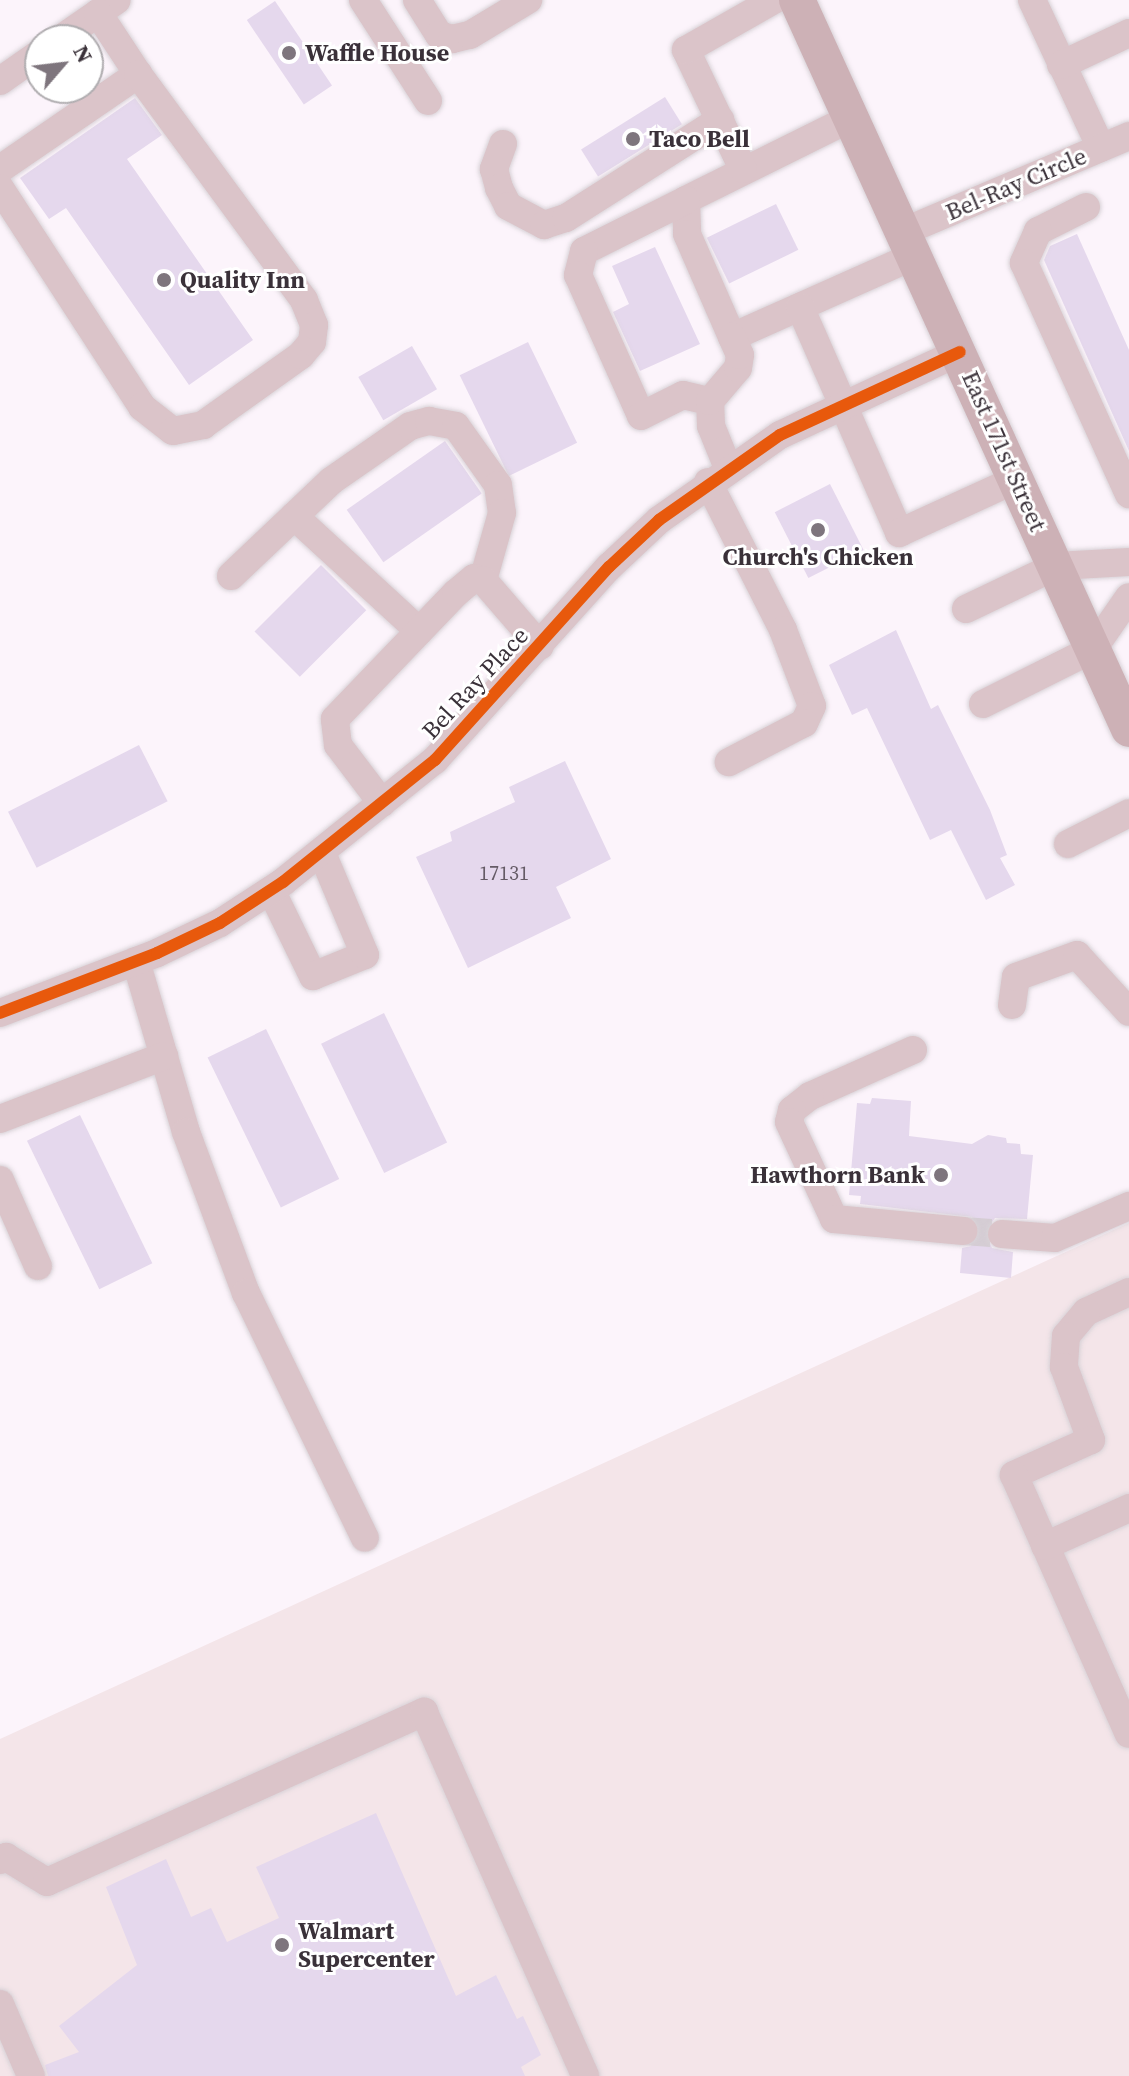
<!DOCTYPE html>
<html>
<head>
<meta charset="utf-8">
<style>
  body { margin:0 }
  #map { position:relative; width:1129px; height:2076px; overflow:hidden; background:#fcf4fb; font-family:"Source Serif 4",serif }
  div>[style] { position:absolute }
  .commercial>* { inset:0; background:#f4e5e9 }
  .building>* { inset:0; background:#e5d8ed; transform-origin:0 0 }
  .minor-tunnel>* { height:28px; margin-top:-14px; transform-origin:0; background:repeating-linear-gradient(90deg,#d5cdd4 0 28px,transparent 0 42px) }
  .roads { filter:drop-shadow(0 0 2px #d8d2d7) drop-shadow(0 0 2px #d8d2d7) }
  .minor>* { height:28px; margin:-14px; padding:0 14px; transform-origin:14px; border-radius:14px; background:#dbc4c9 }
  .major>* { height:36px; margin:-18px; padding:0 18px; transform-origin:18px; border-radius:18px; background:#cdb1b6 }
  .cycleway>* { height:12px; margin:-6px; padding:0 6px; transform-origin:6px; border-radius:6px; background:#e8590c }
  .dots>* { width:22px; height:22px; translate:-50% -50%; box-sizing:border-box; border:4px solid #fff; border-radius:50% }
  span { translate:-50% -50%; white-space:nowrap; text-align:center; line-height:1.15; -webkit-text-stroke:6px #fff; paint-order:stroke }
  .number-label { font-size:20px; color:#655b66 }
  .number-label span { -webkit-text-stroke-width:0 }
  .poi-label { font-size:24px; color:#3a3139; font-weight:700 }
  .left { translate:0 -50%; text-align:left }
  .right { translate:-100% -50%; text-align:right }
  .street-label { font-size:24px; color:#3a3139 }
  .north { position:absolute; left:24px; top:24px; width:80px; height:80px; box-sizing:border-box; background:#fff; border:2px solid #b0adb0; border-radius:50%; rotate:62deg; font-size:22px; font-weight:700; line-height:32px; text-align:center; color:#3a3139 }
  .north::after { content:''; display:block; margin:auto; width:28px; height:36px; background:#7e757d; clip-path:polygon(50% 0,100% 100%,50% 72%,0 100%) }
</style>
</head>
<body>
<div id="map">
  <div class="commercial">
    <div style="clip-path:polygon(1129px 1223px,1129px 2076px,0 2076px,0 1739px)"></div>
  </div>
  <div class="building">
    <div style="left:275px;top:1px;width:102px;height:34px;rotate:56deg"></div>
    <div style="left:665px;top:97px;width:32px;height:99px;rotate:58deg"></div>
    <div style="clip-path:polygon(135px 98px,162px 135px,127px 159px,253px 340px,189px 385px,66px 208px,49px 219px,20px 178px)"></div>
    <div style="left:776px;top:204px;width:51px;height:77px;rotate:64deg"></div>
    <div style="clip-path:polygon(1077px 234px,1129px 350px,1129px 451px,1044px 260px,1050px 246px)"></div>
    <div style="clip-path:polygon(655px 247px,700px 344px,640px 371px,613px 312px,629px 304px,612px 266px)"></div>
    <div style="left:528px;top:342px;width:112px;height:76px;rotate:64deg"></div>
    <div style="left:412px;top:346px;width:50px;height:62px;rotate:60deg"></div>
    <div style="left:445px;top:441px;width:64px;height:120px;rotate:55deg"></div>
    <div style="left:830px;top:484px;width:74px;height:62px;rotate:63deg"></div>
    <div style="left:321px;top:565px;width:64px;height:94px;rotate:45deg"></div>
    <div style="clip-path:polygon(896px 630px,931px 709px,938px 705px,990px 810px,1007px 855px,1000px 858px,1015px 885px,986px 900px,951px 830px,930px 840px,867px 708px,852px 715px,829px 665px)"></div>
    <div style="left:139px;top:745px;width:63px;height:147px;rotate:63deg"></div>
    <div style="clip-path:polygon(565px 761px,611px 859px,556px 887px,571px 918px,468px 968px,416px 857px,452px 841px,450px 832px,515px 802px,509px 787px)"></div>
    <div style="left:384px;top:1013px;width:144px;height:70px;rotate:64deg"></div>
    <div style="left:266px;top:1029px;width:167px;height:65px;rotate:64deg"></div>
    <div style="clip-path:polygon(872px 1098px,911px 1101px,909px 1136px,972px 1144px,988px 1135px,1006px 1138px,1007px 1143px,1020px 1144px,1021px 1154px,1033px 1155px,1027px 1219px,995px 1218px,985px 1232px,992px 1248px,1013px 1252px,1011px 1278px,960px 1273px,962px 1248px,971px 1246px,980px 1233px,972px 1217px,860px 1204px,861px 1196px,849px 1195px,857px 1103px,870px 1104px)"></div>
    <div style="left:80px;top:1115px;width:165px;height:59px;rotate:64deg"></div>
    <div style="clip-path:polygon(376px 1813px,456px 1996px,496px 1975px,517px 2019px,523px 2016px,541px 2055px,521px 2067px,525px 2076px,48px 2076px,45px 2065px,79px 2052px,59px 2026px,137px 1965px,106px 1887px,166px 1859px,191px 1917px,211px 1908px,227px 1942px,279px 1918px,256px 1867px)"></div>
  </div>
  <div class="minor-tunnel">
    <div style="left:963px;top:1231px;width:39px;rotate:4deg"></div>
  </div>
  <div class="roads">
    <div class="minor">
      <div style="left:363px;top:0;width:120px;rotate:57.2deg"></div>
      <div style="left:417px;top:0;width:41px;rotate:57.8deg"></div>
      <div style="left:439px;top:35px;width:14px;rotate:17deg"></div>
      <div style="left:452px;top:39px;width:18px;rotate:-13deg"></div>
      <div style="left:470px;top:35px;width:68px;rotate:-31.1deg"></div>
      <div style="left:1032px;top:0;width:163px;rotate:65deg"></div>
      <div style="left:59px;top:40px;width:70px;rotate:-34.6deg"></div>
      <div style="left:1061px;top:65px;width:75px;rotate:-25.2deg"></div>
      <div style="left:0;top:81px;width:49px;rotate:-35deg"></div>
      <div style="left:851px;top:118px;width:184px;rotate:153.6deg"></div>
      <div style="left:686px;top:200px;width:34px;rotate:88deg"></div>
      <div style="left:687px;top:234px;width:112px;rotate:66.4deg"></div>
      <div style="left:732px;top:337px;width:199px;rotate:-24deg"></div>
      <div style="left:503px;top:144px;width:27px;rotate:110deg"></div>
      <div style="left:494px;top:169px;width:20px;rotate:75deg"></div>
      <div style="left:499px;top:188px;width:20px;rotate:63deg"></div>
      <div style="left:508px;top:206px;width:41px;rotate:27.8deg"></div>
      <div style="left:544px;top:225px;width:23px;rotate:-18deg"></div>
      <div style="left:566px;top:218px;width:183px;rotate:-32.5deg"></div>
      <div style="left:0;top:169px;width:168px;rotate:-34.5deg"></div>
      <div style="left:138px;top:74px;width:73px;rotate:-123.3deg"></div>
      <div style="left:743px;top:169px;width:132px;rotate:-115.6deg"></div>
      <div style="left:686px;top:50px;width:101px;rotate:-29.6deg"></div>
      <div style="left:0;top:188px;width:261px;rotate:57deg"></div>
      <div style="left:142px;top:407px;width:39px;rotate:38deg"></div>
      <div style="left:173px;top:431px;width:31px;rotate:-11deg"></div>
      <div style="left:203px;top:425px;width:120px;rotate:-35.5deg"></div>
      <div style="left:301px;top:355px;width:17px;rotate:-50deg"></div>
      <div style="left:312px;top:342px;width:17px;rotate:-83deg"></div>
      <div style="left:314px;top:325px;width:27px;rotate:-112deg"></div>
      <div style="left:304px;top:300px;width:280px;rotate:-126.3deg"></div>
      <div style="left:686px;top:200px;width:114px;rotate:153.4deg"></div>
      <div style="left:584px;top:251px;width:25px;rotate:104deg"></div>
      <div style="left:578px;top:275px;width:154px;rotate:65.9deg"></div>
      <div style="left:641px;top:416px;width:47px;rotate:-26.6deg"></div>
      <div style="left:683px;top:395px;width:28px;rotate:13deg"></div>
      <div style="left:1086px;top:207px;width:54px;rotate:153.4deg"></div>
      <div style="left:1038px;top:231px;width:35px;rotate:114deg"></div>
      <div style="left:1024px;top:263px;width:254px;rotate:65.6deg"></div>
      <div style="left:903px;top:232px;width:246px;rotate:-23deg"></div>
      <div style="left:800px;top:307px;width:247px;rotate:66.3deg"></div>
      <div style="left:899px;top:533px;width:130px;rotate:-24.6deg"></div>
      <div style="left:728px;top:468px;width:45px;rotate:-112deg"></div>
      <div style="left:711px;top:426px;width:25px;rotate:-92deg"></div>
      <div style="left:710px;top:401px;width:43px;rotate:-49.7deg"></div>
      <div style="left:738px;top:368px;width:13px;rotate:-81deg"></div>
      <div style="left:740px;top:355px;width:20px;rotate:-114deg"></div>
      <div style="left:708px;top:482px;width:166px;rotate:63.1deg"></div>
      <div style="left:783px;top:630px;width:81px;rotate:69.1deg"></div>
      <div style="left:812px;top:706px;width:19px;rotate:115deg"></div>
      <div style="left:804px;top:723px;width:85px;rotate:152.5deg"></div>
      <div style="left:294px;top:516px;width:170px;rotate:42.6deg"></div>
      <div style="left:231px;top:576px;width:138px;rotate:-43.5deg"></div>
      <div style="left:331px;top:481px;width:96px;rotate:-34.8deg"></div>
      <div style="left:410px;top:426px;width:20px;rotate:-15deg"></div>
      <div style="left:429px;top:421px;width:27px;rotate:10deg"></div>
      <div style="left:456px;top:426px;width:72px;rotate:54.6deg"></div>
      <div style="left:498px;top:485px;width:28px;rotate:82deg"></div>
      <div style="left:502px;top:513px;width:70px;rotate:105.8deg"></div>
      <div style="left:966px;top:609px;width:100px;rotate:-25.5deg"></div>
      <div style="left:1056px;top:566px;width:73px;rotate:-3.1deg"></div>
      <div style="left:983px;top:704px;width:123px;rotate:-26.6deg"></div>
      <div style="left:1093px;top:649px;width:63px;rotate:-55.3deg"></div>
      <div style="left:382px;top:803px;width:73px;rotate:-127.2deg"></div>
      <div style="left:338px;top:745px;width:26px;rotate:-97deg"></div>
      <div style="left:335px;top:719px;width:175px;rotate:-46.2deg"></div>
      <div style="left:456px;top:593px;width:23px;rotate:-40deg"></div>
      <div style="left:474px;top:578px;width:9px;rotate:13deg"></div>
      <div style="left:483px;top:580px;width:87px;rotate:49.2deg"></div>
      <div style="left:1068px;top:844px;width:68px;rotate:-26.9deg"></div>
      <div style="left:271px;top:890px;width:96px;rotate:64deg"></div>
      <div style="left:313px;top:976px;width:56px;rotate:-22deg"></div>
      <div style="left:365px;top:955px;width:111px;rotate:-112.9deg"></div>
      <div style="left:136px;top:961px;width:178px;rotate:73.7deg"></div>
      <div style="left:186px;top:1132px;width:172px;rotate:69.6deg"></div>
      <div style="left:246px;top:1293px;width:272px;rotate:64.1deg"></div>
      <div style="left:1012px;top:1005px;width:28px;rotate:-82deg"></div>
      <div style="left:1016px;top:977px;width:65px;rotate:-19.8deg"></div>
      <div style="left:1077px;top:955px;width:77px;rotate:47.6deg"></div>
      <div style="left:0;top:1013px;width:168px;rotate:-20.9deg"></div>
      <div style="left:157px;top:953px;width:70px;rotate:-25.5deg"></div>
      <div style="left:220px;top:923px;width:75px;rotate:-33.1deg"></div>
      <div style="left:283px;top:882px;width:195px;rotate:-38.8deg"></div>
      <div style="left:435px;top:760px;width:260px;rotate:-48deg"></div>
      <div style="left:609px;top:567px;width:69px;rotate:-43.2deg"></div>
      <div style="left:659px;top:520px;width:148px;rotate:-35.1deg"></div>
      <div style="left:780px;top:435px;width:198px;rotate:-24.8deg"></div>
      <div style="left:913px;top:1050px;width:113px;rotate:155.9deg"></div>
      <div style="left:810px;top:1096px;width:23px;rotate:142deg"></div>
      <div style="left:792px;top:1110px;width:12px;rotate:104deg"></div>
      <div style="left:789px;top:1122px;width:107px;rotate:65.1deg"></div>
      <div style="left:834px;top:1219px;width:130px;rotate:5.3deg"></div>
      <div style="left:0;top:1119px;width:176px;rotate:-21deg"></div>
      <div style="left:0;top:1180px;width:94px;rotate:66.2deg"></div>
      <div style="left:1002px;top:1234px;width:53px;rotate:4.3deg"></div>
      <div style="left:1055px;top:1238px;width:81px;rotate:-23.4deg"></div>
      <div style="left:1129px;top:1292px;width:47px;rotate:155.1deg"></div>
      <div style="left:1086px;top:1312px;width:31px;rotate:130deg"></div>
      <div style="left:1066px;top:1336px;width:31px;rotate:94deg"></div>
      <div style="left:1064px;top:1367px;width:78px;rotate:69.7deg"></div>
      <div style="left:1091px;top:1440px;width:85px;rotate:155.6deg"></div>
      <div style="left:1014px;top:1475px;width:283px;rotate:66.1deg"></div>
      <div style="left:1045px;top:1546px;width:92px;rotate:-24.3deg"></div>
      <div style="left:0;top:1860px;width:7px;rotate:-27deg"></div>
      <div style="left:6px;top:1857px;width:48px;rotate:31.4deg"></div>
      <div style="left:47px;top:1882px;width:414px;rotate:-24.3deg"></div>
      <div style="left:424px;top:1712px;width:398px;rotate:66.1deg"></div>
      <div style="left:0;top:2004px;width:78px;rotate:66.7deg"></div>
    </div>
    <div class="major">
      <div style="left:797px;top:0;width:801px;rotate:65.51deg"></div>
    </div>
  </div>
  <div class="cycleway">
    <div style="left:0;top:1013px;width:168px;rotate:-20.9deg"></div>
    <div style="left:157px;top:953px;width:70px;rotate:-25.5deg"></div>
    <div style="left:220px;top:923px;width:75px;rotate:-33.1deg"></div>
    <div style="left:283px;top:882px;width:195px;rotate:-38.8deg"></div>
    <div style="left:435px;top:760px;width:260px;rotate:-48deg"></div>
    <div style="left:609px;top:567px;width:69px;rotate:-43.2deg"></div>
    <div style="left:659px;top:520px;width:148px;rotate:-35.1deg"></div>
    <div style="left:780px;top:435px;width:198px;rotate:-24.8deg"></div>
  </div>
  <div class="dots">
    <div style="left:289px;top:53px;background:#7e757d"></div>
    <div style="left:633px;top:139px;background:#7e757d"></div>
    <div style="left:164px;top:280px;background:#7e757d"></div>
    <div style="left:818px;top:530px;background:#7e757d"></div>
    <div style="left:941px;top:1175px;background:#7e757d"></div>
    <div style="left:282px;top:1945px;background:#7e757d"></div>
  </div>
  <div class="number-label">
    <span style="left:504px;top:873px">17131</span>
  </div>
  <div class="poi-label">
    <span class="left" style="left:305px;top:53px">Waffle House</span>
    <span class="left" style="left:649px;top:139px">Taco Bell</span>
    <span class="left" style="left:180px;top:280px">Quality Inn</span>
    <span style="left:818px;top:557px">Church's Chicken</span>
    <span class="right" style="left:925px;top:1175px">Hawthorn Bank</span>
    <span class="left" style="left:298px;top:1945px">Walmart<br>Supercenter</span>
  </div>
  <div class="street-label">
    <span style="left:1016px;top:184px;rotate:-23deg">Bel-Ray Circle</span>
    <span style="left:1004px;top:451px;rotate:66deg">East 171st Street</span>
    <span style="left:475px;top:683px;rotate:-47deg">Bel Ray Place</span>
  </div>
  <div class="north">N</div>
</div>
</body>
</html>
